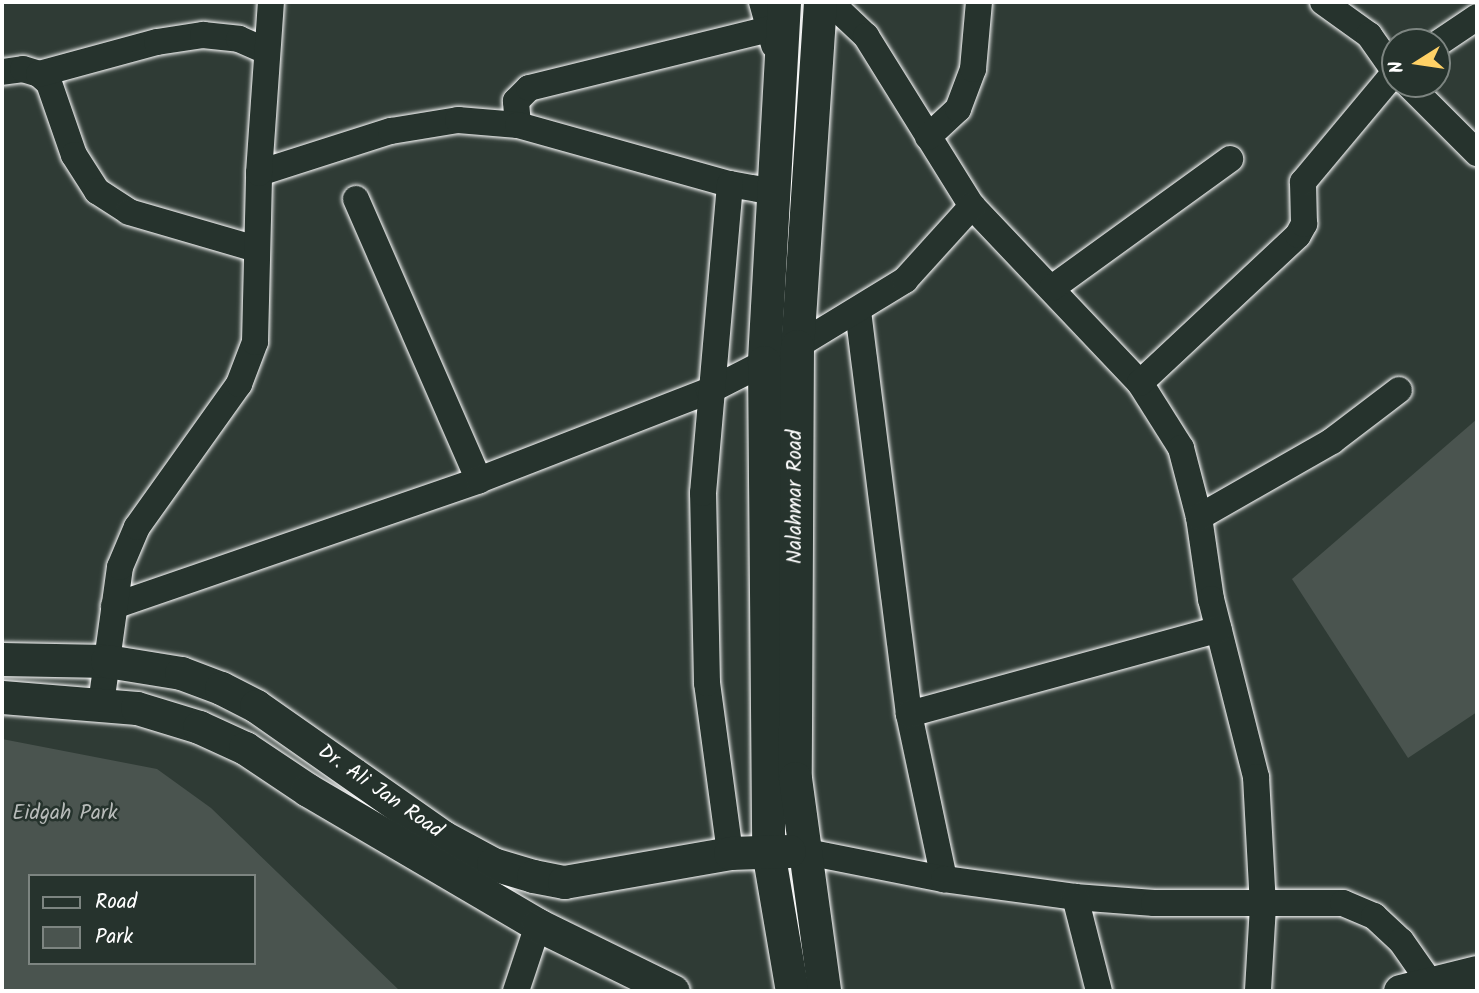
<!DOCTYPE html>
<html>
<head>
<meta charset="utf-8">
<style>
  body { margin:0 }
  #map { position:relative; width:1479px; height:993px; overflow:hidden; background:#2f3b35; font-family:Kalam,sans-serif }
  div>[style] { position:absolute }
  .green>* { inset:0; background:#4a544f }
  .roads { filter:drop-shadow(0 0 2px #fff) drop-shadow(0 0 2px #fff) }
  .minor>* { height:26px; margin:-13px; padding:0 13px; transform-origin:13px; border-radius:13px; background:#26332d }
  .major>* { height:33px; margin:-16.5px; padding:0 16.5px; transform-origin:16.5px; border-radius:16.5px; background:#26332d }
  span { translate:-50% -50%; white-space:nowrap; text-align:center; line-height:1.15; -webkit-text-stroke:5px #26332d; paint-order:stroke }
  .street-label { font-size:21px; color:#fff }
  .park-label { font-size:21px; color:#b7bbb9 }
  .frame { position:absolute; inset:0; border:4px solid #fff; pointer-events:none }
  .legend { position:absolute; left:28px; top:874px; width:228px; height:91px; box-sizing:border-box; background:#26332d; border:2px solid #7d8581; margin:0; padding:9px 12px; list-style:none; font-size:21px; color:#fff }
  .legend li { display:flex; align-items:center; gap:14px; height:35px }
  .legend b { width:35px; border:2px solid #7d8581 }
  .north { position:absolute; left:1381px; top:28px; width:70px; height:70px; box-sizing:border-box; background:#26332d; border:2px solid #7d8581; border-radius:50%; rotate:258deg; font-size:19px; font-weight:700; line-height:28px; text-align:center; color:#fff }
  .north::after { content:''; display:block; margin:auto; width:24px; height:32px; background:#ffd166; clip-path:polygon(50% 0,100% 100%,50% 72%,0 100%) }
</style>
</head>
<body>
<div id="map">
  <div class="green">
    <div style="clip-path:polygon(1477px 419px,1477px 712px,1408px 758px,1292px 579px)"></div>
    <div style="clip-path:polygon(evenodd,2px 739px,157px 769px,211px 808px,400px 991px,2px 991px,2px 739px,30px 876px,254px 876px,254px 963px,30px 963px,30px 876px)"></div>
  </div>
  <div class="roads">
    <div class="minor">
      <div style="left:762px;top:2px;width:45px;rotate:74.4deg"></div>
      <div style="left:830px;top:2px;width:50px;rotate:43.4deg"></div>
      <div style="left:866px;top:36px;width:200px;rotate:58.1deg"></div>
      <div style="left:972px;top:206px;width:244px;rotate:46.5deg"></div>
      <div style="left:1140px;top:383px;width:77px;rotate:57.8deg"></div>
      <div style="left:1181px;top:448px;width:71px;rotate:75.4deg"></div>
      <div style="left:1199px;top:517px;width:83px;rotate:81.7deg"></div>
      <div style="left:1211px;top:599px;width:184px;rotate:75.8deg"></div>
      <div style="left:1256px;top:777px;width:129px;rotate:86.9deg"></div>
      <div style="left:1263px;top:906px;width:85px;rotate:93.4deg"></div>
      <div style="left:1323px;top:2px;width:57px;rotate:35.7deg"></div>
      <div style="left:1369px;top:35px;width:45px;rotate:54.9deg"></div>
      <div style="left:1437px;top:44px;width:48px;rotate:-34deg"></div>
      <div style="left:2px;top:72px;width:21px;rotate:-8deg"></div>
      <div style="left:23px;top:69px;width:17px;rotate:17deg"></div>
      <div style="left:39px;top:74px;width:13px;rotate:42deg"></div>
      <div style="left:49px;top:83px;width:76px;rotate:70.9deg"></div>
      <div style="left:74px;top:155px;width:43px;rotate:57.4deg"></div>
      <div style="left:97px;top:191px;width:38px;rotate:33deg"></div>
      <div style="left:129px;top:212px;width:132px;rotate:16.2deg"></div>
      <div style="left:39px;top:74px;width:122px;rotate:-15.2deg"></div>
      <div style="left:157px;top:42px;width:47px;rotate:-8.7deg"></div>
      <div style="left:203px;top:35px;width:36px;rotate:6deg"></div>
      <div style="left:239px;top:39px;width:30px;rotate:24deg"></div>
      <div style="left:1408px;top:84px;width:98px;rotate:45deg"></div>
      <div style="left:518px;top:125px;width:24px;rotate:-95deg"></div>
      <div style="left:516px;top:101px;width:18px;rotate:-45deg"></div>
      <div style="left:529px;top:88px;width:248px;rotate:-13.8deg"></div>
      <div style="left:928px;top:137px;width:41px;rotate:-43deg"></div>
      <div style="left:958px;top:109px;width:43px;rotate:-69.4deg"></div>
      <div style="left:973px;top:69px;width:67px;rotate:-84.9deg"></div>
      <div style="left:259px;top:173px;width:139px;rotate:-17.7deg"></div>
      <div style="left:391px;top:131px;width:68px;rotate:-9.3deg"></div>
      <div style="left:458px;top:120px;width:60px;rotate:4.8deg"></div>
      <div style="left:518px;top:125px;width:220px;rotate:15.6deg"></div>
      <div style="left:730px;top:184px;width:45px;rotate:10.3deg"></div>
      <div style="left:356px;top:199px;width:307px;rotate:66.4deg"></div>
      <div style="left:1052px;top:288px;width:220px;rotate:-35.9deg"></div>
      <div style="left:858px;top:311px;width:406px;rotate:82.8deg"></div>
      <div style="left:909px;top:714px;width:169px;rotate:78deg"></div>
      <div style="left:1140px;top:383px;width:216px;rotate:-43.1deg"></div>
      <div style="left:1298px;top:235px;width:13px;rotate:-61deg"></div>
      <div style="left:1304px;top:224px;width:42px;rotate:-91.4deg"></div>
      <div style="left:1303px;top:182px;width:143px;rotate:-50.1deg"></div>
      <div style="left:1199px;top:517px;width:153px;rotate:-29.7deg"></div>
      <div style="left:1332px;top:441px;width:84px;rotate:-37.3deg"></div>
      <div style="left:114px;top:606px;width:386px;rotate:-19deg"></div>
      <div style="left:479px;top:480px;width:247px;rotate:-21.2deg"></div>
      <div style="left:709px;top:391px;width:99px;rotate:-27.1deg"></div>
      <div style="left:797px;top:346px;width:127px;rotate:-31.4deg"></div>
      <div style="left:905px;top:280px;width:100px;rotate:-47.8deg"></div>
      <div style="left:101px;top:704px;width:138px;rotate:-82.1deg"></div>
      <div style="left:120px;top:567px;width:43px;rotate:-67deg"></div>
      <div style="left:137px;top:527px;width:176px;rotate:-54.5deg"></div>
      <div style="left:239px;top:384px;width:45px;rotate:-69.1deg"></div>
      <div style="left:255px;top:342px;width:169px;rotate:-88.6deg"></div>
      <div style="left:259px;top:173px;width:171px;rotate:-86deg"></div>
      <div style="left:909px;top:714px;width:321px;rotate:-15.3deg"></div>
      <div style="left:802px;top:851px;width:145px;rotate:11.2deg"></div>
      <div style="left:944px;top:879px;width:132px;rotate:7.8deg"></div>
      <div style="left:1075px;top:897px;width:79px;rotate:4.3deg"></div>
      <div style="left:1154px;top:903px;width:189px"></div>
      <div style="left:1343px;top:903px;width:34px;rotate:23deg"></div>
      <div style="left:1374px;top:916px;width:37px;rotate:43deg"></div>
      <div style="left:1401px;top:941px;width:61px;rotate:55deg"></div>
      <div style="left:730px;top:853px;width:172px;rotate:-97.7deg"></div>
      <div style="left:707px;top:683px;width:190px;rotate:-91.2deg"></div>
      <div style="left:703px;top:493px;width:310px;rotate:-85deg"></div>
      <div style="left:1075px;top:897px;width:97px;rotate:75.7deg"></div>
      <div style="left:516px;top:991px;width:70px;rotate:-71.6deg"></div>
    </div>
    <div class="major">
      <div style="left:784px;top:2px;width:361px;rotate:93.2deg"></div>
      <div style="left:764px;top:362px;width:489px;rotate:89.5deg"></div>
      <div style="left:768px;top:851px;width:142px;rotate:80.3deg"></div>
      <div style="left:820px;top:2px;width:345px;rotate:93.8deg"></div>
      <div style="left:797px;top:346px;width:432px;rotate:90.3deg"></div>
      <div style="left:795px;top:778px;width:215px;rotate:82.2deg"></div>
      <div style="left:2px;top:659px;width:105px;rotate:1.1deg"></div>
      <div style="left:107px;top:661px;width:75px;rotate:9.2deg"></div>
      <div style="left:181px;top:673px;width:43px;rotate:20.6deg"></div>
      <div style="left:221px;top:688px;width:39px;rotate:27deg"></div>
      <div style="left:256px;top:706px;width:228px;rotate:35deg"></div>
      <div style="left:443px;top:837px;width:57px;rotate:28.4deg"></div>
      <div style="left:493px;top:864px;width:42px;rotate:16.7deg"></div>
      <div style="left:533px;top:876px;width:32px;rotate:11deg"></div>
      <div style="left:564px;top:882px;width:169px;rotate:-9.9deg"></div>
      <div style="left:730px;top:853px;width:59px;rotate:-1.9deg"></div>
      <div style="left:2px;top:697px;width:135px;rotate:4.7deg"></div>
      <div style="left:137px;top:708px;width:65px;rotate:17deg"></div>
      <div style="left:199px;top:727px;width:51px;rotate:24.5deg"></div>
      <div style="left:245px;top:748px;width:76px;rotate:33.7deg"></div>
      <div style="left:308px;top:790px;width:267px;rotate:30.4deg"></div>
      <div style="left:538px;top:925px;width:150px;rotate:26.1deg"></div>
      <div style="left:1400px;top:991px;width:79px;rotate:-13.9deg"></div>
    </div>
  </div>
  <div class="street-label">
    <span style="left:796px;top:497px;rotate:-90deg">Nalahmar Road</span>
    <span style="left:380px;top:792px;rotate:35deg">Dr. Ali Jan Road</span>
  </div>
  <div class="park-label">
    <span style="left:65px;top:814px">Eidgah Park</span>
  </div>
  <div class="frame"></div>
  <ul class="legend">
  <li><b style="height:9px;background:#26332d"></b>Road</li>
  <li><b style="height:19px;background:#4a544f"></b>Park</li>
  </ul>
  <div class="north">N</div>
</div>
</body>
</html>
